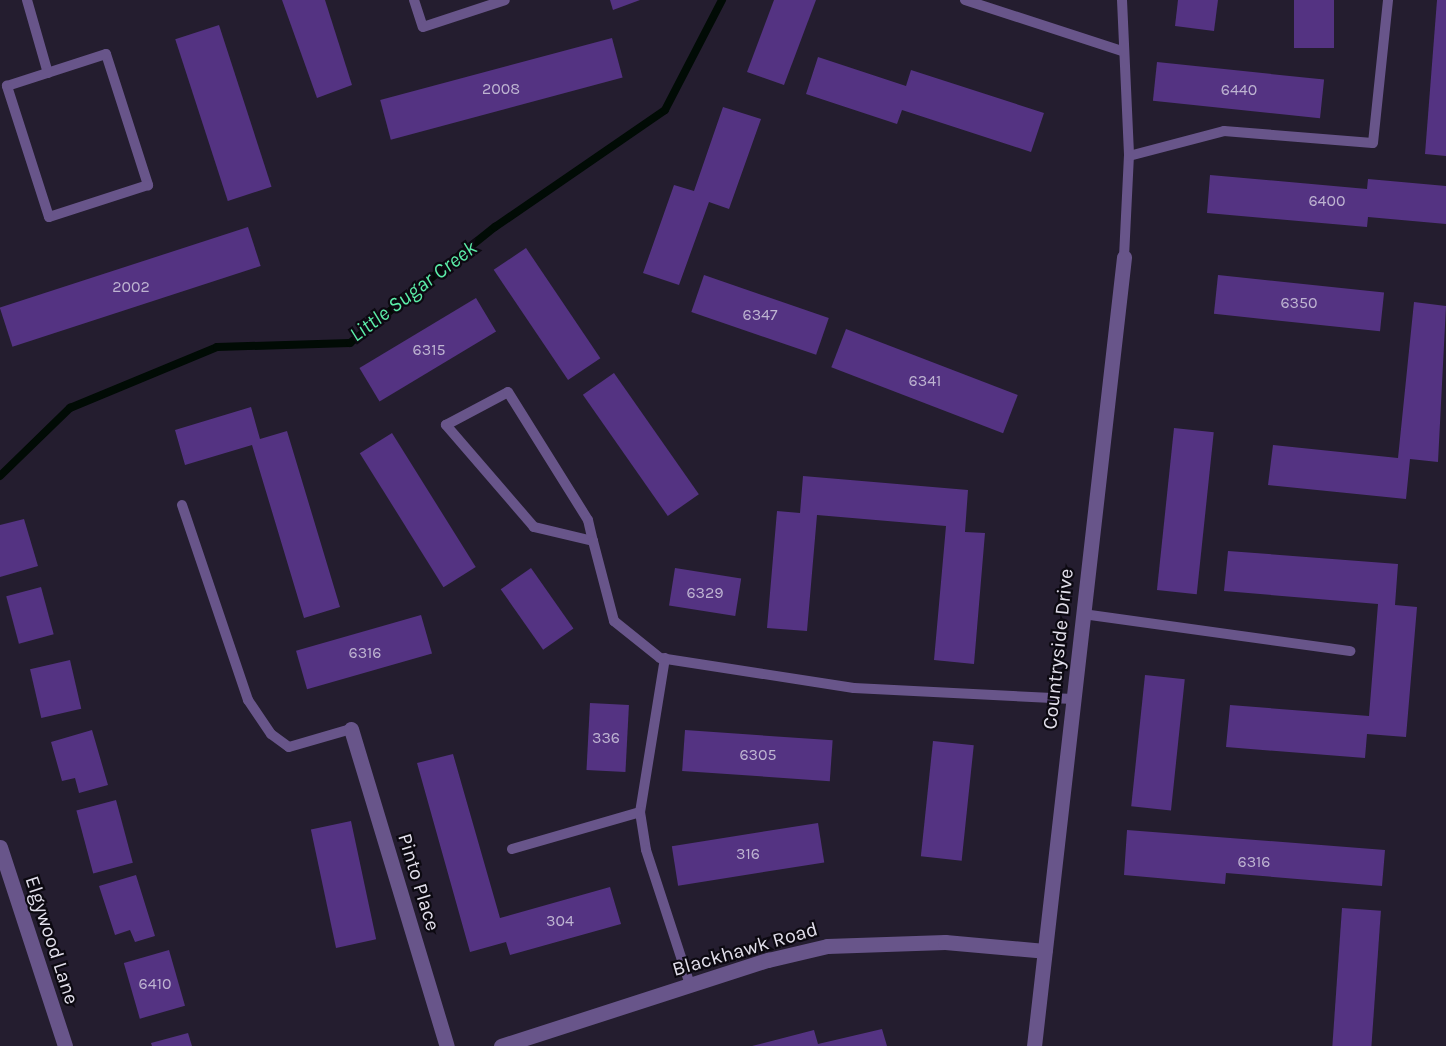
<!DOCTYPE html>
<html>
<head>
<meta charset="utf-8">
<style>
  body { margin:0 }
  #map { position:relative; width:1446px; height:1046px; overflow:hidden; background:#241d2f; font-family:Karla,sans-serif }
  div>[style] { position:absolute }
  .stream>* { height:8px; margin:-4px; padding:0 4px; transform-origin:4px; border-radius:4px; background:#010b05 }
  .building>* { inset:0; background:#543382; transform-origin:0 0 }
  .lane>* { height:10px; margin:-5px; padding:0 5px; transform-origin:5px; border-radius:5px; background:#68558a }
  .street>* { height:15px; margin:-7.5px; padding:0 7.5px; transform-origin:7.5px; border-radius:7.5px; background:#68558a }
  span { translate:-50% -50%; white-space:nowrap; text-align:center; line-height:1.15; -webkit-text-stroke:4.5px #0c0911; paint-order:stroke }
  .number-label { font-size:16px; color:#beb4d1 }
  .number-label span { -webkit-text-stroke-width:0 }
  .street-label { font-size:20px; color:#e2dfeb }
  .water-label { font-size:21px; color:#5beda8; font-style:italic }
</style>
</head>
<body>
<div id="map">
  <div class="stream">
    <div style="left:0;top:476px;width:98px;rotate:-44.2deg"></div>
    <div style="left:70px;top:408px;width:159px;rotate:-22.5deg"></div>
    <div style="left:217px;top:347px;width:133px;rotate:-1.7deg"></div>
    <div style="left:350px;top:343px;width:186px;rotate:-38.7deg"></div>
    <div style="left:495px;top:227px;width:206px;rotate:-34.5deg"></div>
    <div style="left:665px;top:110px;width:124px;rotate:-62.6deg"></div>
  </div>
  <div class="building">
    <div style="clip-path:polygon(282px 0,325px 0,352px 85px,317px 98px)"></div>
    <div style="clip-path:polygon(610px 0,640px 0,613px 10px)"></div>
    <div style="clip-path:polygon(774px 0,816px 0,784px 85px,747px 72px)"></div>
    <div style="clip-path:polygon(1178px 0,1218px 0,1214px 31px,1175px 26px)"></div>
    <div style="left:1294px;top:0;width:40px;height:48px"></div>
    <div style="clip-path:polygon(1437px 0,1446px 0,1446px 156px,1425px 154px)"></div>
    <div style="left:219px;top:25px;width:170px;height:46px;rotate:72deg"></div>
    <div style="left:612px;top:38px;width:41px;height:240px;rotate:75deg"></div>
    <div style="clip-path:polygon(818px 57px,906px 86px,911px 70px,1044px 113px,1031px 152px,902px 110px,897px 124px,806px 94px)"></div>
    <div style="left:1157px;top:62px;width:168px;height:39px;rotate:6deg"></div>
    <div style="clip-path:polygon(723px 107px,761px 119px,729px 209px,709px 202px,679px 285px,643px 273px,674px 185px,694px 191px)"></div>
    <div style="clip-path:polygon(1210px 175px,1367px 189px,1368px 179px,1446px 186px,1446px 224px,1368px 217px,1367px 227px,1207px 213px)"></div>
    <div style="left:248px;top:227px;width:41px;height:261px;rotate:72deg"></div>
    <div style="left:526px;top:248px;width:133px;height:39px;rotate:56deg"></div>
    <div style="left:704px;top:275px;width:132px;height:39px;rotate:19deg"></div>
    <div style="left:1218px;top:275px;width:167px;height:39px;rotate:6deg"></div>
    <div style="left:476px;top:298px;width:39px;height:136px;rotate:59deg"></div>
    <div style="clip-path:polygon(1414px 302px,1446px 306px,1438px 462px,1410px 459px,1406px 499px,1268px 485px,1273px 445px,1398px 458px)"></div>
    <div style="left:846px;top:329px;width:184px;height:41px;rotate:21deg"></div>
    <div style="left:614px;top:373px;width:148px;height:38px;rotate:55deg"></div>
    <div style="clip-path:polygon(251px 407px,260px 439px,287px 431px,340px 607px,304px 618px,252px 445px,185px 465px,175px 430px)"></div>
    <div style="left:1174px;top:428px;width:40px;height:163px;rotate:6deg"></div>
    <div style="left:392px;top:433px;width:158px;height:38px;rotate:58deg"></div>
    <div style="clip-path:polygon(803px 476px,968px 490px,965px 532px,985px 533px,974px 664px,934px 660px,946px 526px,817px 515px,807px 631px,767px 628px,777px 511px,800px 513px)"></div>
    <div style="clip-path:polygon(24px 519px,38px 566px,0 577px,0 525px)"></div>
    <div style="clip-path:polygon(1228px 551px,1398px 564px,1395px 605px,1417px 607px,1406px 737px,1367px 734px,1365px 758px,1226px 747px,1230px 705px,1369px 716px,1378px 604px,1224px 591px)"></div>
    <div style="left:531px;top:568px;width:74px;height:37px;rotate:55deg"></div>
    <div style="left:675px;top:568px;width:67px;height:38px;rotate:9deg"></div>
    <div style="left:41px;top:587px;width:49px;height:36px;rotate:75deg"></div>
    <div style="left:421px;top:615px;width:40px;height:130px;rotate:74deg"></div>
    <div style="left:70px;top:660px;width:50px;height:41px;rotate:77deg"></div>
    <div style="left:1145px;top:675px;width:40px;height:132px;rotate:6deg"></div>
    <div style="left:590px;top:703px;width:39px;height:67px;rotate:3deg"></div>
    <div style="clip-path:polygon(92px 730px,108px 785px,79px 793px,75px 778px,62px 781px,51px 742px)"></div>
    <div style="left:685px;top:730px;width:148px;height:41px;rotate:4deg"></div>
    <div style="left:933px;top:741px;width:41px;height:116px;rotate:6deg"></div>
    <div style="clip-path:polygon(453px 754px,500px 918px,610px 887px,621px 924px,510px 955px,506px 942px,470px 952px,417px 763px)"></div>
    <div style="left:116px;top:800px;width:65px;height:41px;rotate:75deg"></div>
    <div style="left:351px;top:821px;width:121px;height:41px;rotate:78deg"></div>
    <div style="left:818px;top:823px;width:40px;height:148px;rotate:81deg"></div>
    <div style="clip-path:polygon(1127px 830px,1385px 850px,1382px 886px,1226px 873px,1225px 884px,1124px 875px)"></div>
    <div style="clip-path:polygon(136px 875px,155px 936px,135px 942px,130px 930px,115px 935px,99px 886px)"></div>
    <div style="left:1342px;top:908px;width:39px;height:139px;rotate:4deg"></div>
    <div style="left:169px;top:950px;width:58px;height:47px;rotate:74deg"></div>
    <div style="clip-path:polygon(882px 1029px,887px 1046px,752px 1046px,814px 1030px,818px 1044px)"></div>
    <div style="clip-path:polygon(188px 1033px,192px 1046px,152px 1046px,151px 1043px)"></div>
  </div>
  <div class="lane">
    <div style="left:27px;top:0;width:76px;rotate:74deg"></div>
    <div style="left:414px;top:0;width:28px;rotate:72deg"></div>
    <div style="left:423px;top:27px;width:86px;rotate:-18.2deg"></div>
    <div style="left:965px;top:0;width:165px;rotate:18deg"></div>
    <div style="left:1122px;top:0;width:156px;rotate:87.4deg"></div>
    <div style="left:106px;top:54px;width:138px;rotate:72.2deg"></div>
    <div style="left:148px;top:185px;width:104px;rotate:162.1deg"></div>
    <div style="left:49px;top:217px;width:138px;rotate:-107.8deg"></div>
    <div style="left:7px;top:86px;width:104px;rotate:-17.9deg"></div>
    <div style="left:1124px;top:257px;width:101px;rotate:-87.2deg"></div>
    <div style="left:1129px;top:156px;width:98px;rotate:-14.7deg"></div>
    <div style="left:1224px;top:131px;width:149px;rotate:4.6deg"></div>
    <div style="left:1373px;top:143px;width:144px;rotate:-84deg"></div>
    <div style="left:182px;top:505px;width:206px;rotate:71.3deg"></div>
    <div style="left:248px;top:700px;width:41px;rotate:55.9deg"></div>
    <div style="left:271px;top:734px;width:22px;rotate:36deg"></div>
    <div style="left:289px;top:747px;width:65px;rotate:-16.2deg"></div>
    <div style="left:593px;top:541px;width:61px;rotate:-166.7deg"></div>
    <div style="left:534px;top:527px;width:135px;rotate:-130.8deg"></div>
    <div style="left:446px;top:425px;width:70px;rotate:-28deg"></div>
    <div style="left:508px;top:392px;width:151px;rotate:58deg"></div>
    <div style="left:588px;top:520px;width:22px;rotate:77deg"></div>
    <div style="left:593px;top:541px;width:83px;rotate:75.3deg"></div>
    <div style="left:614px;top:621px;width:59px;rotate:38.8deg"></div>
    <div style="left:660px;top:658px;width:196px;rotate:8.8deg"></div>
    <div style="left:854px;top:688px;width:219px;rotate:2.9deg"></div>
    <div style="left:1083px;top:614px;width:270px;rotate:7.9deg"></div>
    <div style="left:665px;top:658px;width:156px;rotate:99.2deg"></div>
    <div style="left:640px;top:812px;width:38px;rotate:81deg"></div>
    <div style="left:646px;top:850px;width:142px;rotate:71.9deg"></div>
    <div style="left:512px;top:849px;width:133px;rotate:-16.1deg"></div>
  </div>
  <div class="street">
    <div style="left:351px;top:729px;width:331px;rotate:73.2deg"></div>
    <div style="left:0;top:847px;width:209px;rotate:71.9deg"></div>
    <div style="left:501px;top:1046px;width:281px;rotate:-17.9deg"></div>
    <div style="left:768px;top:960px;width:61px;rotate:-13.3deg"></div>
    <div style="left:827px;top:946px;width:118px;rotate:-1.9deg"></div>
    <div style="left:945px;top:942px;width:100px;rotate:5.1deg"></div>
    <div style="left:1034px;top:1046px;width:794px;rotate:-83.49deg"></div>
  </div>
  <div class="number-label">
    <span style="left:501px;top:89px">2008</span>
    <span style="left:1239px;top:90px">6440</span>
    <span style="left:1327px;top:201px">6400</span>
    <span style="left:131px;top:287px">2002</span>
    <span style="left:1299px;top:303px">6350</span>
    <span style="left:760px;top:315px">6347</span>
    <span style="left:429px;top:350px">6315</span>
    <span style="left:925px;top:381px">6341</span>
    <span style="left:705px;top:593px">6329</span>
    <span style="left:365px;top:653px">6316</span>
    <span style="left:606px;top:738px">336</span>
    <span style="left:758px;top:755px">6305</span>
    <span style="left:748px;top:854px">316</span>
    <span style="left:1254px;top:862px">6316</span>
    <span style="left:560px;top:921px">304</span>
    <span style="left:155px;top:984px">6410</span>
  </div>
  <div class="street-label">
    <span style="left:1058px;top:649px;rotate:-84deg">Countryside Drive</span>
    <span style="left:419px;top:882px;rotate:73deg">Pinto Place</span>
    <span style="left:52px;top:940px;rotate:72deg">Elgywood Lane</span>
    <span style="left:745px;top:949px;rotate:-16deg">Blackhawk Road</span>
  </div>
  <div class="water-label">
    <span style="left:413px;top:291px;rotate:-37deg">Little Sugar Creek</span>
  </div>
</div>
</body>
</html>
